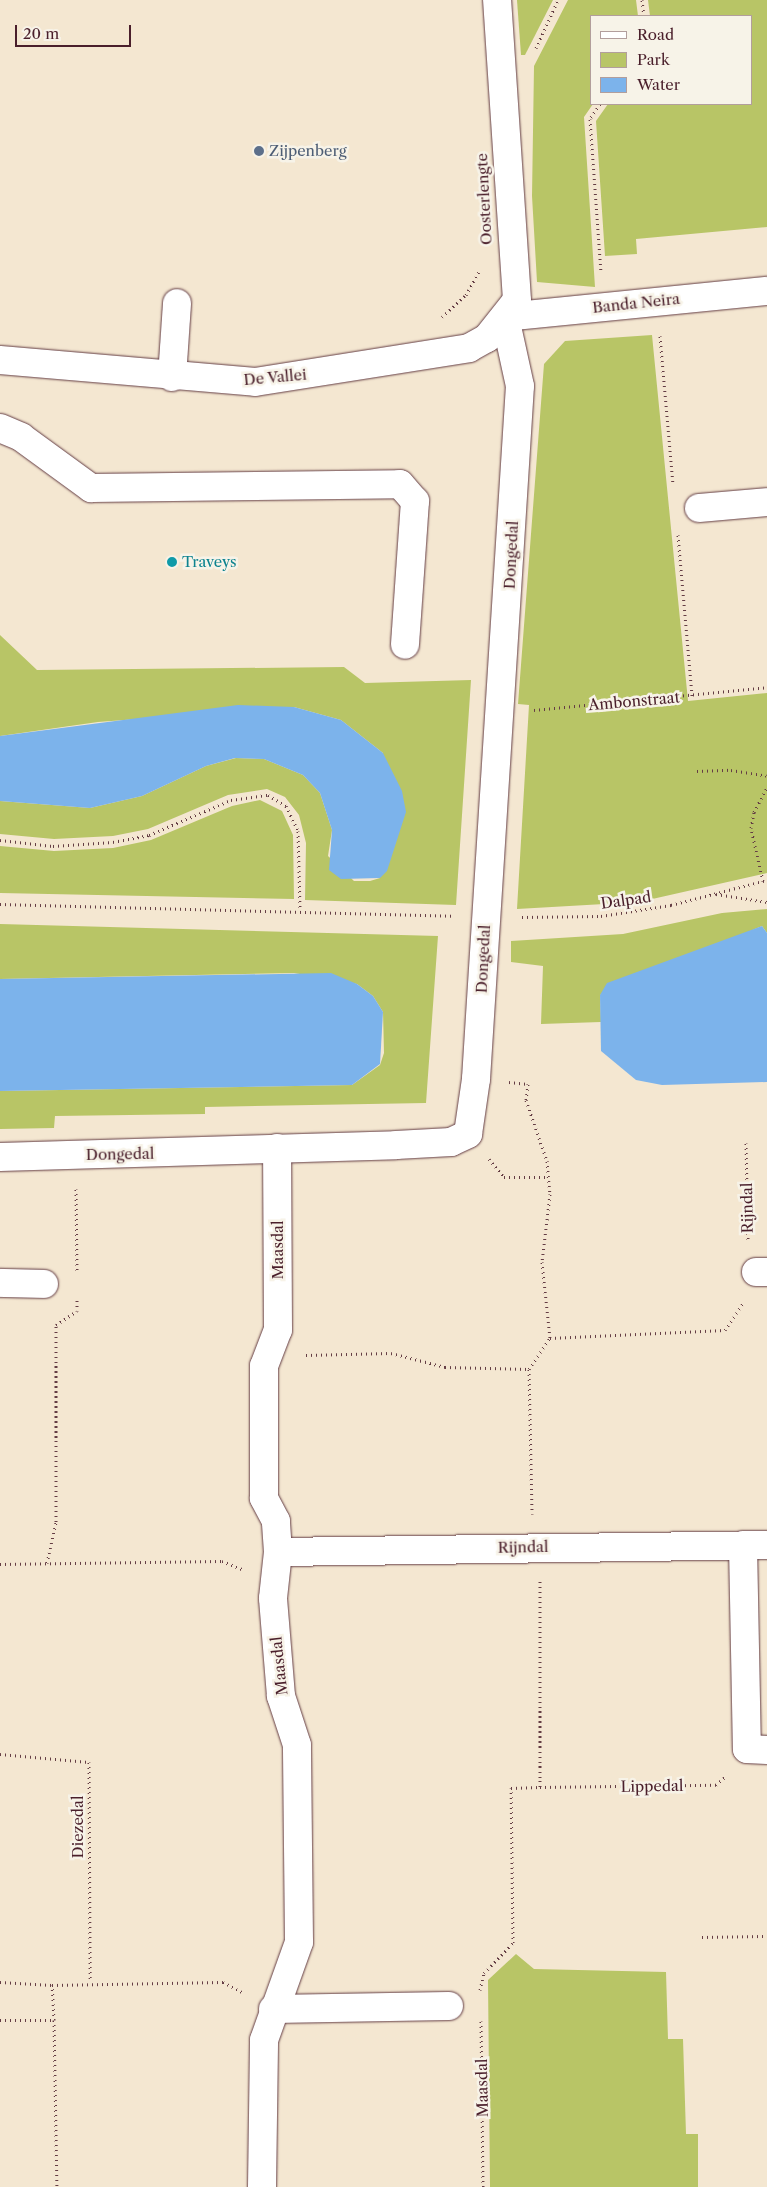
<!DOCTYPE html>
<html>
<head>
<meta charset="utf-8">
<style>
  body { margin:0 }
  #map { position:relative; width:767px; height:2187px; overflow:hidden; background:#f4e7d1; font-family:"Libre Caslon Text",serif }
  div>[style] { position:absolute }
  .green>* { inset:0; background:#b8c566 }
  .water>* { inset:0; background:#7cb3eb }
  .path>* { height:3px; margin-top:-1.5px; transform-origin:0; background:repeating-linear-gradient(90deg,#643d44 0 1px,transparent 0 5px) }
  .roads { filter:drop-shadow(0 0 1px #643d44) drop-shadow(0 0 1px #643d44) }
  .minor>* { height:28px; margin:-14px; padding:0 14px; transform-origin:14px; border-radius:14px; background:#fff }
  .dots>* { width:14px; height:14px; translate:-50% -50%; box-sizing:border-box; border:2px solid #f7f3e8; border-radius:50% }
  span { translate:-50% -50%; white-space:nowrap; text-align:center; line-height:1.15; -webkit-text-stroke:5px #f7f3e8; paint-order:stroke }
  .service-label { font-size:15px; color:#4e5e75 }
  .left { translate:0 -50%; text-align:left }
  .street-label { font-size:15px; color:#4a1f2b }
  .culture-label { font-size:15px; color:#0d838f }
  .legend { position:absolute; left:590px; top:15px; width:162px; height:90px; box-sizing:border-box; background:#f7f3e8; border:1px solid #b29e9c; margin:0; padding:6px 9px; list-style:none; font-size:15px; color:#4a1f2b }
  .legend li { display:flex; align-items:center; gap:10px; height:25px }
  .legend b { width:25px; border:1px solid #b29e9c }
  .scale { position:absolute; left:15px; top:25px; width:116px; height:22px; box-sizing:border-box; border:2px solid #4a1f2b; border-top:0; padding-left:6px; font-size:15px; line-height:18px; white-space:nowrap; color:#4a1f2b; -webkit-text-stroke:4px #f7f3e8; paint-order:stroke }
</style>
</head>
<body>
<div id="map">
  <div class="green">
    <div style="clip-path:polygon(517px 0,553px 0,525px 55px,521px 55px)"></div>
    <div style="clip-path:polygon(568px 0,636px 0,638px 16px,591px 16px,593px 104px,584px 117px,595px 287px,537px 282px,532px 196px,534px 66px)"></div>
    <div style="clip-path:polygon(648px 0,767px 0,767px 227px,636px 239px,637px 254px,605px 256px,596px 121px,608px 104px,751px 104px,751px 16px,650px 16px)"></div>
    <div style="clip-path:polygon(652px 335px,688px 701px,767px 693px,767px 873px,639px 902px,517px 909px,529px 705px,518px 704px,544px 364px,565px 341px)"></div>
    <div style="clip-path:polygon(0 635px,37px 670px,344px 667px,365px 683px,471px 680px,456px 905px,305px 900px,306px 843px,299px 815px,285px 797px,267px 789px,228px 795px,148px 829px,113px 836px,54px 839px,0 834px,0 801px,90px 808px,142px 796px,206px 766px,236px 758px,264px 759px,303px 775px,320px 793px,332px 830px,328px 856px,354px 881px,370px 881px,380px 878px,383px 753px,341px 720px,294px 707px,98px 722px,0 736px)"></div>
    <div style="clip-path:polygon(260px 800px,282px 811px,293px 835px,294px 899px,0 893px,0 846px,54px 851px,113px 848px,151px 840px,232px 806px)"></div>
    <div style="clip-path:polygon(767px 909px,767px 933px,762px 926px,600px 995px,601px 1022px,541px 1024px,543px 966px,511px 962px,511px 941px,623px 934px,722px 913px)"></div>
    <div style="clip-path:polygon(0 924px,438px 936px,426px 1103px,205px 1107px,205px 1114px,55px 1116px,54px 1128px,0 1129px,0 1091px,352px 1085px,380px 1065px,384px 1053px,383px 1012px,373px 996px,357px 984px,294px 973px,0 979px)"></div>
    <div style="clip-path:polygon(516px 1954px,534px 1969px,666px 1972px,668px 2039px,683px 2039px,686px 2134px,698px 2134px,698px 2187px,490px 2187px,488px 1980px)"></div>
  </div>
  <div class="water">
    <div style="clip-path:polygon(238px 705px,294px 707px,341px 720px,383px 753px,402px 791px,406px 812px,387px 871px,380px 878px,341px 879px,329px 870px,332px 830px,320px 793px,303px 775px,264px 759px,235px 758px,206px 766px,142px 796px,90px 808px,0 801px,0 736px)"></div>
    <div style="clip-path:polygon(762px 926px,767px 933px,767px 1082px,662px 1085px,636px 1080px,601px 1051px,600px 995px,607px 983px)"></div>
    <div style="clip-path:polygon(331px 973px,357px 984px,373px 996px,383px 1012px,380px 1064px,352px 1085px,0 1091px,0 979px)"></div>
  </div>
  <div class="path">
    <div style="left:642px;top:0;width:16px;rotate:83deg"></div>
    <div style="left:536px;top:48px;width:53px;rotate:-65.4deg"></div>
    <div style="left:600px;top:104px;width:18px;rotate:124deg"></div>
    <div style="left:590px;top:119px;width:154px;rotate:85.9deg"></div>
    <div style="left:442px;top:317px;width:33px;rotate:-43deg"></div>
    <div style="left:466px;top:295px;width:29px;rotate:-61deg"></div>
    <div style="left:660px;top:336px;width:149px;rotate:85deg"></div>
    <div style="left:678px;top:535px;width:162px;rotate:85deg"></div>
    <div style="left:534px;top:710px;width:234px;rotate:-5.6deg"></div>
    <div style="left:697px;top:771px;width:34px;rotate:-2deg"></div>
    <div style="left:731px;top:770px;width:36px;rotate:9deg"></div>
    <div style="left:0;top:840px;width:53px;rotate:6.5deg"></div>
    <div style="left:53px;top:846px;width:60px;rotate:-3.8deg"></div>
    <div style="left:113px;top:842px;width:37px;rotate:-11deg"></div>
    <div style="left:149px;top:835px;width:89px;rotate:-23.1deg"></div>
    <div style="left:231px;top:800px;width:37px;rotate:-8deg"></div>
    <div style="left:268px;top:795px;width:21px;rotate:31deg"></div>
    <div style="left:286px;top:806px;width:28px;rotate:64deg"></div>
    <div style="left:298px;top:831px;width:78px;rotate:88.5deg"></div>
    <div style="left:763px;top:881px;width:54px;rotate:-102.8deg"></div>
    <div style="left:751px;top:828px;width:16px;rotate:-79deg"></div>
    <div style="left:754px;top:812px;width:27px;rotate:-62deg"></div>
    <div style="left:716px;top:894px;width:52px;rotate:8.9deg"></div>
    <div style="left:0;top:904px;width:453px;rotate:1.5deg"></div>
    <div style="left:522px;top:917px;width:79px;rotate:-0.7deg"></div>
    <div style="left:601px;top:916px;width:71px;rotate:-8.9deg"></div>
    <div style="left:671px;top:905px;width:99px;rotate:-14.6deg"></div>
    <div style="left:509px;top:1082px;width:19px;rotate:6deg"></div>
    <div style="left:528px;top:1084px;width:16px;rotate:97deg"></div>
    <div style="left:526px;top:1100px;width:65px;rotate:71deg"></div>
    <div style="left:547px;top:1161px;width:33px;rotate:85deg"></div>
    <div style="left:550px;top:1194px;width:68px;rotate:96.7deg"></div>
    <div style="left:542px;top:1262px;width:76px;rotate:84deg"></div>
    <div style="left:746px;top:1143px;width:97px;rotate:88.8deg"></div>
    <div style="left:489px;top:1159px;width:23px;rotate:50deg"></div>
    <div style="left:504px;top:1177px;width:44px"></div>
    <div style="left:76px;top:1189px;width:84px;rotate:89.3deg"></div>
    <div style="left:306px;top:1355px;width:85px;rotate:-1.3deg"></div>
    <div style="left:391px;top:1353px;width:56px;rotate:14.5deg"></div>
    <div style="left:445px;top:1367px;width:84px;rotate:1.4deg"></div>
    <div style="left:529px;top:1369px;width:145px;rotate:88.8deg"></div>
    <div style="left:529px;top:1369px;width:37px;rotate:-56deg"></div>
    <div style="left:550px;top:1338px;width:175px;rotate:-2.6deg"></div>
    <div style="left:725px;top:1330px;width:32px;rotate:-56deg"></div>
    <div style="left:47px;top:1563px;width:42px;rotate:-77.6deg"></div>
    <div style="left:56px;top:1522px;width:197px;rotate:-90deg"></div>
    <div style="left:56px;top:1325px;width:25px;rotate:-34deg"></div>
    <div style="left:77px;top:1311px;width:14px;rotate:-90deg"></div>
    <div style="left:0;top:1564px;width:222px;rotate:-0.8deg"></div>
    <div style="left:222px;top:1561px;width:22px;rotate:22deg"></div>
    <div style="left:0;top:1754px;width:89px;rotate:5.1deg"></div>
    <div style="left:89px;top:1762px;width:219px;rotate:89.7deg"></div>
    <div style="left:540px;top:1787px;width:176px;rotate:-0.7deg"></div>
    <div style="left:716px;top:1785px;width:13px;rotate:-42deg"></div>
    <div style="left:702px;top:1937px;width:65px;rotate:-0.9deg"></div>
    <div style="left:0;top:1982px;width:52px;rotate:3.3deg"></div>
    <div style="left:480px;top:1990px;width:17px;rotate:-77deg"></div>
    <div style="left:484px;top:1973px;width:42px;rotate:-46deg"></div>
    <div style="left:513px;top:1943px;width:155px;rotate:-90.7deg"></div>
    <div style="left:511px;top:1788px;width:29px;rotate:-2deg"></div>
    <div style="left:540px;top:1787px;width:206px;rotate:-90deg"></div>
    <div style="left:0;top:2020px;width:54px"></div>
    <div style="left:54px;top:2020px;width:35px;rotate:-93deg"></div>
    <div style="left:52px;top:1985px;width:171px;rotate:-1deg"></div>
    <div style="left:223px;top:1982px;width:24px;rotate:28deg"></div>
    <div style="left:54px;top:2020px;width:167px;rotate:89deg"></div>
    <div style="left:481px;top:2021px;width:166px;rotate:89.3deg"></div>
  </div>
  <div class="roads">
    <div class="minor">
      <div style="left:505px;top:317px;width:263px;rotate:-5.7deg"></div>
      <div style="left:0;top:360px;width:256px;rotate:4.9deg"></div>
      <div style="left:255px;top:382px;width:217px;rotate:-9deg"></div>
      <div style="left:469px;top:348px;width:21px;rotate:-29deg"></div>
      <div style="left:487px;top:338px;width:48px;rotate:-51.7deg"></div>
      <div style="left:517px;top:300px;width:301px;rotate:-93.8deg"></div>
      <div style="left:172px;top:377px;width:74px;rotate:-86.1deg"></div>
      <div style="left:0;top:428px;width:23px;rotate:23deg"></div>
      <div style="left:21px;top:437px;width:87px;rotate:36.1deg"></div>
      <div style="left:91px;top:488px;width:309px;rotate:-0.7deg"></div>
      <div style="left:400px;top:484px;width:23px;rotate:49deg"></div>
      <div style="left:415px;top:501px;width:144px;rotate:94deg"></div>
      <div style="left:699px;top:508px;width:68px;rotate:-5deg"></div>
      <div style="left:0;top:1157px;width:396px;rotate:-1.7deg"></div>
      <div style="left:396px;top:1145px;width:55px;rotate:-3.1deg"></div>
      <div style="left:451px;top:1142px;width:19px;rotate:-25deg"></div>
      <div style="left:468px;top:1134px;width:56px;rotate:-81.7deg"></div>
      <div style="left:476px;top:1079px;width:694px;rotate:-86.37deg"></div>
      <div style="left:520px;top:386px;width:71px;rotate:-102.3deg"></div>
      <div style="left:756px;top:1272px;width:11px"></div>
      <div style="left:0;top:1283px;width:44px;rotate:1.3deg"></div>
      <div style="left:743px;top:1545px;width:204px;rotate:88.9deg"></div>
      <div style="left:747px;top:1749px;width:20px;rotate:3deg"></div>
      <div style="left:278px;top:1552px;width:489px;rotate:-0.8deg"></div>
      <div style="left:273px;top:2009px;width:176px;rotate:-1deg"></div>
      <div style="left:262px;top:2187px;width:147px;rotate:-89.2deg"></div>
      <div style="left:264px;top:2040px;width:104px;rotate:-70.3deg"></div>
      <div style="left:299px;top:1942px;width:197px;rotate:-90.6deg"></div>
      <div style="left:297px;top:1745px;width:52px;rotate:-108.1deg"></div>
      <div style="left:281px;top:1696px;width:98px;rotate:-94.7deg"></div>
      <div style="left:273px;top:1598px;width:46px;rotate:-83.8deg"></div>
      <div style="left:278px;top:1552px;width:31px;rotate:-94deg"></div>
      <div style="left:276px;top:1521px;width:26px;rotate:-118deg"></div>
      <div style="left:264px;top:1498px;width:132px;rotate:-90deg"></div>
      <div style="left:264px;top:1366px;width:39px;rotate:-69deg"></div>
      <div style="left:278px;top:1330px;width:182px;rotate:-90.3deg"></div>
    </div>
  </div>
  <div class="dots">
    <div style="left:259px;top:151px;background:#5c6f8a"></div>
    <div style="left:172px;top:562px;background:#0f9aa8"></div>
  </div>
  <div class="service-label">
    <span class="left" style="left:269px;top:151px">Zijpenberg</span>
  </div>
  <div class="street-label">
    <span style="left:484px;top:199px;rotate:-93deg">Oosterlengte</span>
    <span style="left:636px;top:303px;rotate:-6deg">Banda Neira</span>
    <span style="left:275px;top:377px;rotate:-5deg">De Vallei</span>
    <span style="left:511px;top:555px;rotate:-87deg">Dongedal</span>
    <span style="left:634px;top:701px;rotate:-5deg">Ambonstraat</span>
    <span style="left:626px;top:900px;rotate:-8deg">Dalpad</span>
    <span style="left:483px;top:959px;rotate:-87deg">Dongedal</span>
    <span style="left:120px;top:1154px;rotate:-1deg">Dongedal</span>
    <span style="left:747px;top:1208px;rotate:-91deg">Rijndal</span>
    <span style="left:278px;top:1250px;rotate:-90deg">Maasdal</span>
    <span style="left:523px;top:1547px;rotate:-1deg">Rijndal</span>
    <span style="left:279px;top:1666px;rotate:-96deg">Maasdal</span>
    <span style="left:652px;top:1786px;rotate:-1deg">Lippedal</span>
    <span style="left:78px;top:1827px;rotate:-90deg">Diezedal</span>
    <span style="left:482px;top:2088px;rotate:-91deg">Maasdal</span>
  </div>
  <div class="culture-label">
    <span class="left" style="left:182px;top:562px">Traveys</span>
  </div>
  <ul class="legend">
  <li><b style="height:6px;background:#fff"></b>Road</li>
  <li><b style="height:14px;background:#b8c566"></b>Park</li>
  <li><b style="height:14px;background:#7cb3eb"></b>Water</li>
  </ul>
  <div class="scale">20 m</div>
</div>
</body>
</html>
